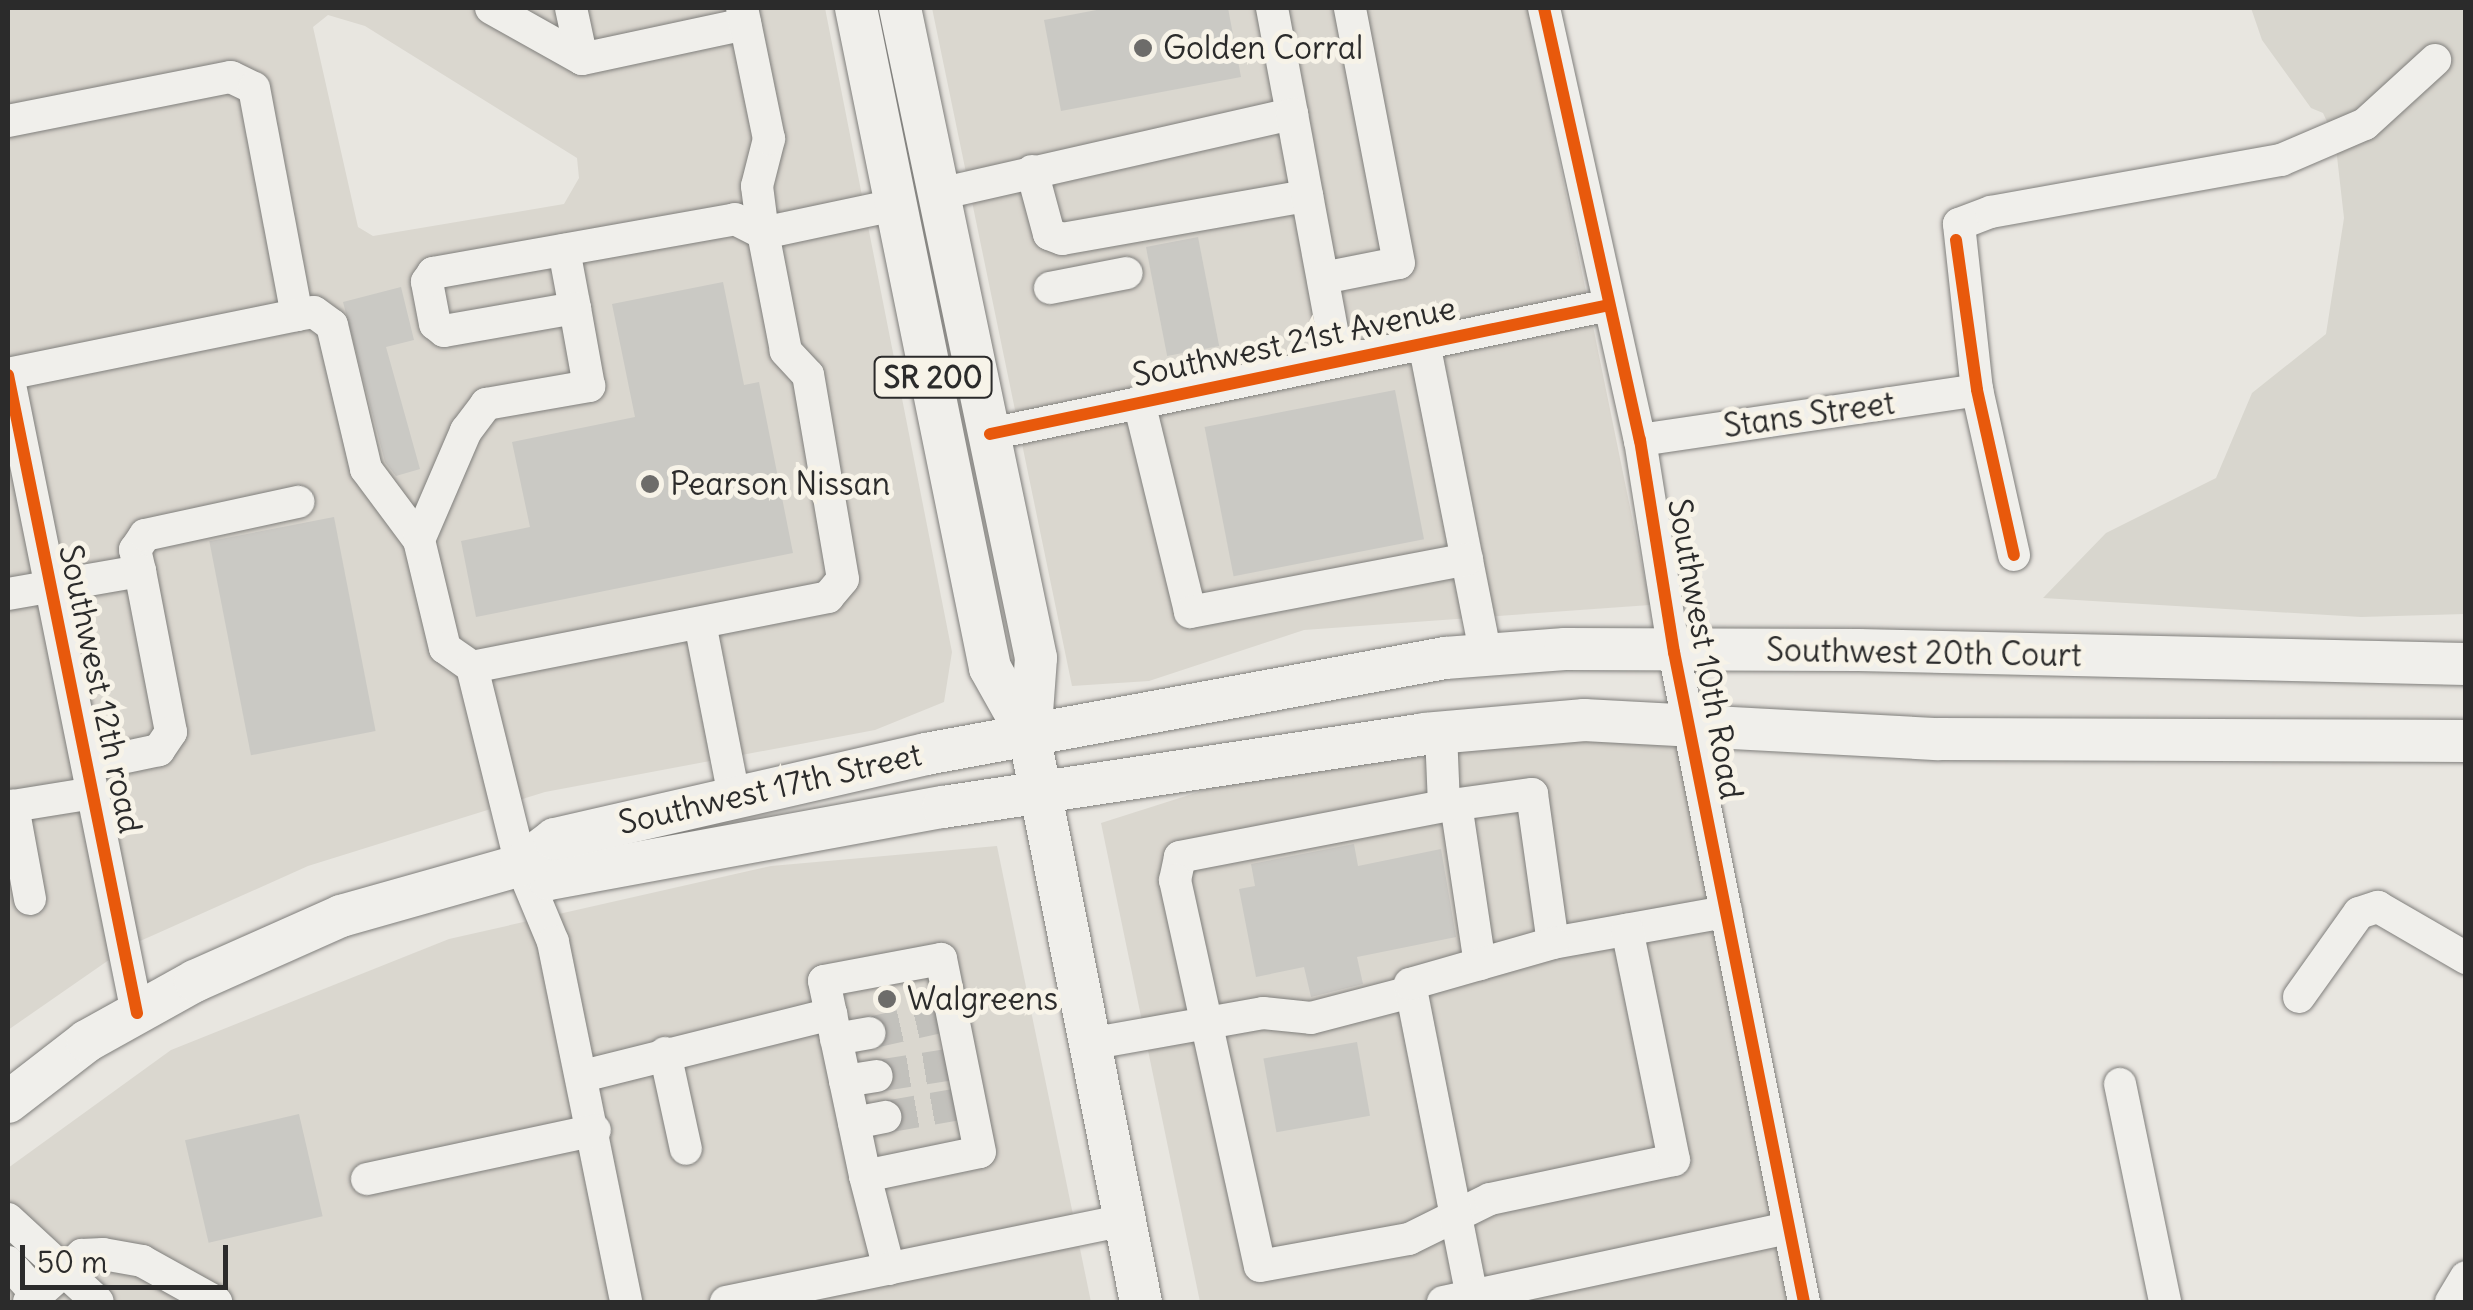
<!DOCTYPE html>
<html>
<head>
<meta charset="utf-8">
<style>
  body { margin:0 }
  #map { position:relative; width:2473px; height:1310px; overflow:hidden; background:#e8e6e0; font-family:Delius,sans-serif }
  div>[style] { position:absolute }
  .built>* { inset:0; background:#dad7cf }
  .green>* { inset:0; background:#d8d6ce }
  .building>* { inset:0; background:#cac9c4; transform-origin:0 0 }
  .minor-tunnel>* { height:32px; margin-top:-16px; transform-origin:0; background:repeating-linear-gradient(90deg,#c2c1bc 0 32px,transparent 0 48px) }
  .roads { filter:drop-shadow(0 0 2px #807f7c) drop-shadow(0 0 2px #807f7c) }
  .minor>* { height:32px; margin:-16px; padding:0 16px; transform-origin:16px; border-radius:16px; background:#f0efeb }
  .major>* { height:42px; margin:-21px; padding:0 21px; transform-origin:21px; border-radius:21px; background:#f0efeb }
  .cycleway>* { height:12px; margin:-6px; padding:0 6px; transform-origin:6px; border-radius:6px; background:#e8590c }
  .dots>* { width:28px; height:28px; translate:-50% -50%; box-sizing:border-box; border:5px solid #f7f3e8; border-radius:50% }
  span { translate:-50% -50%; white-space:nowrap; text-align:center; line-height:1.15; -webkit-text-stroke:10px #f7f3e8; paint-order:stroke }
  .shield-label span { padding:2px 8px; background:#f7f3e8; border:2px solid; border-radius:8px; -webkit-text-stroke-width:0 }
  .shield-label { font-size:30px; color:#2b2b2b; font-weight:700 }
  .poi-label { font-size:32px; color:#2b2b2b }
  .left { translate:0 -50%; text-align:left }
  .street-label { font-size:32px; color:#2b2b2b }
  .frame { position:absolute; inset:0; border:10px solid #2b2b2b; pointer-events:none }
  .scale { position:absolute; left:20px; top:1245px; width:208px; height:45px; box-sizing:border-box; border:5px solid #2b2b2b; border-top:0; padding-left:12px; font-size:30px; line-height:35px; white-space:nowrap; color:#2b2b2b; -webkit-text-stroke:8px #f7f3e8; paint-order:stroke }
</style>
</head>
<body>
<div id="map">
  <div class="built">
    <div style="clip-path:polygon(evenodd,8px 8px,825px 8px,952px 652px,944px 702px,875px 730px,545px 792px,308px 866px,129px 946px,8px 1030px,8px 8px,328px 15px,365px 26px,577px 158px,579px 178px,564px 204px,373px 236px,358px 227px,313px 27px,328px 15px)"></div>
    <div style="clip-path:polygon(932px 8px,1528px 8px,1650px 605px,1304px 630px,1149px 681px,1072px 686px)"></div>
    <div style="clip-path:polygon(1588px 736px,1678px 741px,1792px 1302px,1200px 1302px,1101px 823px,1233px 781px)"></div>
    <div style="clip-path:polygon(997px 846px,1091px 1302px,8px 1302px,8px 1168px,171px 1050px,449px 939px,771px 866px)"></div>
  </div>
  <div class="green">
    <div style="clip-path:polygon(2251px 8px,2465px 8px,2465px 614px,2361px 617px,2043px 598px,2106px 533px,2216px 478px,2252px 393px,2326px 334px,2344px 218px,2335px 139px,2323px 113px,2311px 108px,2262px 40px)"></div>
  </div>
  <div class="building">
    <div style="clip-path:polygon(1107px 8px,1228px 8px,1241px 77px,1061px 111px,1044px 20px)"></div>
    <div style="left:1198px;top:237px;width:111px;height:53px;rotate:79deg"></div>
    <div style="clip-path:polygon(723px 282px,744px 385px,759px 382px,793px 553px,476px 617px,461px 541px,530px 527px,512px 442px,635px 417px,612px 304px)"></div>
    <div style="clip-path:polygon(401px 287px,414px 340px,386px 347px,420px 469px,396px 476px,385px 462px,343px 302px)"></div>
    <div style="left:1395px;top:390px;width:152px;height:194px;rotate:79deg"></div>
    <div style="left:334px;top:517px;width:218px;height:127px;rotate:79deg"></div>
    <div style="clip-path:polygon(1354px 844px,1358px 866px,1441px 849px,1456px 937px,1357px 957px,1363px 984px,1311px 997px,1304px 967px,1256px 977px,1239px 889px,1255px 886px,1251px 864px)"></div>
    <div style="left:1357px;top:1042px;width:75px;height:95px;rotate:80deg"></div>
    <div style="left:299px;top:1114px;width:105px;height:117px;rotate:77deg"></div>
  </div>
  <div class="minor-tunnel">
    <div style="left:869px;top:1033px;width:69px;rotate:-12.6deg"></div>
    <div style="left:877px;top:1076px;width:71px;rotate:-8.9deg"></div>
    <div style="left:885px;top:1117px;width:70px;rotate:-9.9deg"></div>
  </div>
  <div class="roads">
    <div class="minor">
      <div style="left:491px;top:8px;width:104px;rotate:29.3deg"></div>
      <div style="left:582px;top:59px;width:167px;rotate:-12.1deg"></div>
      <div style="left:571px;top:8px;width:52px;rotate:77.8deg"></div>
      <div style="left:1272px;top:8px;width:108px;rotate:79.3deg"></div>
      <div style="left:1544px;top:8px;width:443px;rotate:77.5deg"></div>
      <div style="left:1640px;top:440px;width:215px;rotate:80.9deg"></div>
      <div style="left:1674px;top:652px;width:663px;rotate:78.69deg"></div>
      <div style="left:8px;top:121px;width:227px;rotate:-11.2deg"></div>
      <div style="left:231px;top:77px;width:25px;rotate:26deg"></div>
      <div style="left:254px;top:88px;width:231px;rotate:79.3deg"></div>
      <div style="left:297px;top:315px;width:295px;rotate:168.5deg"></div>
      <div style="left:1032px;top:171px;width:65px;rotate:74.9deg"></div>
      <div style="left:1049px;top:234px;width:14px;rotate:21deg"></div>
      <div style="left:1062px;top:239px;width:249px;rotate:-10deg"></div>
      <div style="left:939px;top:194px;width:362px;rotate:-12.8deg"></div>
      <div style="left:1292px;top:114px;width:251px;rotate:79.5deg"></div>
      <div style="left:564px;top:250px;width:59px;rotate:79.3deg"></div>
      <div style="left:1323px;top:278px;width:77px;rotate:-11.2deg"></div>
      <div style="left:1399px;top:263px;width:260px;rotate:-100.9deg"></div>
      <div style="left:1050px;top:288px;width:78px;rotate:-11deg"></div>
      <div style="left:297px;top:315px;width:17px;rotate:-10deg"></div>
      <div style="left:314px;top:312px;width:22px;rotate:36deg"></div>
      <div style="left:332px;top:325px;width:148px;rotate:76.7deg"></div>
      <div style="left:366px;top:469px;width:89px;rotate:53.3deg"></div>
      <div style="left:419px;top:540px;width:111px;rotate:76.5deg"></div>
      <div style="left:445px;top:648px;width:33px;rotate:35deg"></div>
      <div style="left:472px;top:667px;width:204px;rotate:76.1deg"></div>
      <div style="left:521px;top:865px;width:83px;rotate:67.4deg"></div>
      <div style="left:553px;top:942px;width:367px;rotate:78.5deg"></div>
      <div style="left:1424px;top:343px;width:318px;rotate:78.8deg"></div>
      <div style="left:8px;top:375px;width:651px;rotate:78.57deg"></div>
      <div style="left:1139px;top:402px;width:216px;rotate:76.3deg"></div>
      <div style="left:1190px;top:612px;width:282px;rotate:-10.8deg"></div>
      <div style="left:990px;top:434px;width:632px;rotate:-11.77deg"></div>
      <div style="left:1640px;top:440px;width:341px;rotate:-8.4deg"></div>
      <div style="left:419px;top:540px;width:119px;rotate:-66.7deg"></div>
      <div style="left:466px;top:431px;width:34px;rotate:-53deg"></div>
      <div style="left:486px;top:404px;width:105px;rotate:-9.9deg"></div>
      <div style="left:589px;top:386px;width:79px;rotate:-100.2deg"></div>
      <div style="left:575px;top:308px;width:133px;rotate:170deg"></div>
      <div style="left:444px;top:331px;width:11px;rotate:-142deg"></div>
      <div style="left:435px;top:324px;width:43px;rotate:-100.8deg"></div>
      <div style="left:427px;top:282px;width:11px;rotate:-56deg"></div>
      <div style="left:433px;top:273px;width:307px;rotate:-10.1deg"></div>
      <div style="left:735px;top:219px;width:31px;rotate:27deg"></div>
      <div style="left:763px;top:233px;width:139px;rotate:-12deg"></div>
      <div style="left:2014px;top:555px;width:169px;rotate:-102.6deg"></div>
      <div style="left:1977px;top:390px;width:167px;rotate:-96.2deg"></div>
      <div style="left:1959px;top:224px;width:34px;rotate:-21deg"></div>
      <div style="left:1991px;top:212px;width:295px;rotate:-10.2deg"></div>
      <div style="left:2281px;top:160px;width:91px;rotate:-23.2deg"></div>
      <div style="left:2365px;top:124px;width:95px;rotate:-42.4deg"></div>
      <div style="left:140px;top:571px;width:22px;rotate:-103deg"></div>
      <div style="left:135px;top:550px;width:18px;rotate:-56deg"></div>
      <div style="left:145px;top:535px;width:157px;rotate:-12.2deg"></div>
      <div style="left:8px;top:594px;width:134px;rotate:-9.9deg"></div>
      <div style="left:140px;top:571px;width:164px;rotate:79.1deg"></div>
      <div style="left:171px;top:732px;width:22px;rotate:124deg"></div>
      <div style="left:159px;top:750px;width:73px;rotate:168.1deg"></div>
      <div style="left:700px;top:623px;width:176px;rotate:78.9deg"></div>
      <div style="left:472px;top:667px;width:363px;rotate:-11.1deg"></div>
      <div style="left:828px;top:597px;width:23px;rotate:-50deg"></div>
      <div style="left:843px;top:579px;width:207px;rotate:-99.7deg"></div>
      <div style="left:808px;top:375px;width:33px;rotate:-133deg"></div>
      <div style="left:786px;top:351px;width:120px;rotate:-101deg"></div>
      <div style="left:763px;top:233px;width:47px;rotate:-97.3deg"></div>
      <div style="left:757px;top:186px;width:49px;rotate:-75.7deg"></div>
      <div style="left:769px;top:139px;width:134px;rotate:-101.6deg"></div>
      <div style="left:1441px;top:733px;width:73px;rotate:87.6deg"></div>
      <div style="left:1444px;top:806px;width:89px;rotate:-7.8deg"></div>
      <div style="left:1532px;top:794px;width:150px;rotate:82deg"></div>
      <div style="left:1553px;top:943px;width:176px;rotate:-10.2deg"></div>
      <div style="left:1456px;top:804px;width:162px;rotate:81.5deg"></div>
      <div style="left:1444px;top:806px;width:269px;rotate:169.1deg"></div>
      <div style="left:1180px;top:857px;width:24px;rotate:102deg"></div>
      <div style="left:1175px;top:880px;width:395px;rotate:77.6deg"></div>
      <div style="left:1260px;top:1266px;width:151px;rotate:-10.3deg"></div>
      <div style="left:1409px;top:1239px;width:90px;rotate:-26.3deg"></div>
      <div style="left:1490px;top:1199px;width:188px;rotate:-12deg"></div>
      <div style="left:1674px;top:1160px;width:235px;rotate:-101.5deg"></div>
      <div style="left:30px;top:899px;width:95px;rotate:-100.4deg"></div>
      <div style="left:13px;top:806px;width:81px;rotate:-9.2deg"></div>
      <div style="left:2299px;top:997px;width:103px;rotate:-54.5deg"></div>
      <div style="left:2359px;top:913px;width:20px;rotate:-18deg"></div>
      <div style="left:2378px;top:907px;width:102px;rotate:30.1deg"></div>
      <div style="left:836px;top:1039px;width:34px;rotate:-10deg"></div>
      <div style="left:1089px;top:1044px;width:177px;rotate:-10.1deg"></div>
      <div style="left:1263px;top:1013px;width:48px;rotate:5.9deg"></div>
      <div style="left:1311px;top:1018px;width:103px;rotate:-14.6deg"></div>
      <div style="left:665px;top:1053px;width:98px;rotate:77.7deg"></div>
      <div style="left:583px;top:1076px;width:256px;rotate:-14deg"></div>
      <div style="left:845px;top:1081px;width:32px;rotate:-9deg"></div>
      <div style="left:2120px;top:1084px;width:223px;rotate:78.3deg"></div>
      <div style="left:854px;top:1123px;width:32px;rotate:-11deg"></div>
      <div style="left:865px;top:1176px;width:117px;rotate:-11.8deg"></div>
      <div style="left:980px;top:1152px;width:197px;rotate:-101.4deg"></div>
      <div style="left:941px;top:959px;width:119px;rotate:169.4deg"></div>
      <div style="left:824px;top:981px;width:199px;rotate:78.1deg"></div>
      <div style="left:865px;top:1176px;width:96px;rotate:75.5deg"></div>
      <div style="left:367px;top:1179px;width:233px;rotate:-12.1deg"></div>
      <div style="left:8px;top:1219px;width:122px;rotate:42.7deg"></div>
      <div style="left:8px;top:1262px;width:44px;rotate:48.7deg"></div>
      <div style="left:1472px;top:1297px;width:319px;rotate:-101.2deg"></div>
      <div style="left:1410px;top:984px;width:149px;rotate:-16deg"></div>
      <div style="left:29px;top:1302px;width:71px;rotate:-41.6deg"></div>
      <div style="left:82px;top:1255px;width:21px;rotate:-3deg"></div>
      <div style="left:103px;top:1254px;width:40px;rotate:10deg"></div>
      <div style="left:142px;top:1261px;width:85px;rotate:29deg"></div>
      <div style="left:726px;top:1302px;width:407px;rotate:-11.6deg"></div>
      <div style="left:1443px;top:1302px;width:354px;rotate:-12.1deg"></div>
      <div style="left:2451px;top:1302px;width:29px;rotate:-59deg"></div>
    </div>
    <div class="major">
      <div style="left:856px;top:8px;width:673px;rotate:78.52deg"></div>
      <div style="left:990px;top:668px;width:81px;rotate:60.6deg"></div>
      <div style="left:900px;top:8px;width:664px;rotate:78.18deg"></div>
      <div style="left:1036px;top:658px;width:81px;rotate:94.2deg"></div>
      <div style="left:1030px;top:739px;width:574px;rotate:78.85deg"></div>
      <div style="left:521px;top:865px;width:31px;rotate:27deg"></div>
      <div style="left:549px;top:879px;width:401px;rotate:-10.4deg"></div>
      <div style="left:943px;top:807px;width:487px;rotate:-8.6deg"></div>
      <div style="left:1424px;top:734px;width:161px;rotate:-5deg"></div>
      <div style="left:1584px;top:720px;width:355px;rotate:3.1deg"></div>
      <div style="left:1938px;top:739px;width:528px;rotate:0.22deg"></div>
      <div style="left:8px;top:1102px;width:100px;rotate:-37.7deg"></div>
      <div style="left:87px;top:1041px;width:124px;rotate:-29.1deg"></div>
      <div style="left:195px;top:981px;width:160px;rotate:-24deg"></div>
      <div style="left:341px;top:916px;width:187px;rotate:-15.8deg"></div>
      <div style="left:521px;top:865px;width:43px;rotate:-37.4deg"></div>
      <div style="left:555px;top:839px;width:381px;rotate:-12.9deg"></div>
      <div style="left:926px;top:754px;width:528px;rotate:-10.48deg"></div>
      <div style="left:1445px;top:658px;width:120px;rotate:-4.3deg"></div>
      <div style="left:1565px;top:649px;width:294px;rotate:0.2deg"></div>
      <div style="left:1859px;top:650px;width:607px;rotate:1.32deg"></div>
    </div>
  </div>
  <div class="cycleway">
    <div style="left:1544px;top:8px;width:443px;rotate:77.5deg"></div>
    <div style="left:1640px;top:440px;width:215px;rotate:80.9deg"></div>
    <div style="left:1674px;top:652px;width:663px;rotate:78.69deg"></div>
    <div style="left:1956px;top:240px;width:151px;rotate:82deg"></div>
    <div style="left:1977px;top:390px;width:169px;rotate:77.4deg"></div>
    <div style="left:8px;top:375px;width:651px;rotate:78.57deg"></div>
    <div style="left:990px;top:434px;width:632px;rotate:-11.77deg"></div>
  </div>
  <div class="dots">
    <div style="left:1143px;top:48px;background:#6d6c6a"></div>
    <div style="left:650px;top:484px;background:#6d6c6a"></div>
    <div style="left:887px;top:999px;background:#6d6c6a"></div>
  </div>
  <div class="shield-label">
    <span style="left:933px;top:377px">SR 200</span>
  </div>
  <div class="poi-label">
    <span class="left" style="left:1163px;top:48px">Golden Corral</span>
    <span class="left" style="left:670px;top:484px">Pearson Nissan</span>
    <span class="left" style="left:907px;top:999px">Walgreens</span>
  </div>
  <div class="street-label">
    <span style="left:1294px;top:342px;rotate:-12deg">Southwest 21st Avenue</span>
    <span style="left:1809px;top:415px;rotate:-8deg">Stans Street</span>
    <span style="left:1705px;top:649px;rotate:80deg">Southwest 10th Road</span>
    <span style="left:1924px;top:653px;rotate:1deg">Southwest 20th Court</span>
    <span style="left:100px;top:689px;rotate:78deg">Southwest 12th road</span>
    <span style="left:770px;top:789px;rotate:-13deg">Southwest 17th Street</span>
  </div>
  <div class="frame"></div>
  <div class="scale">50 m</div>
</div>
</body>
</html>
